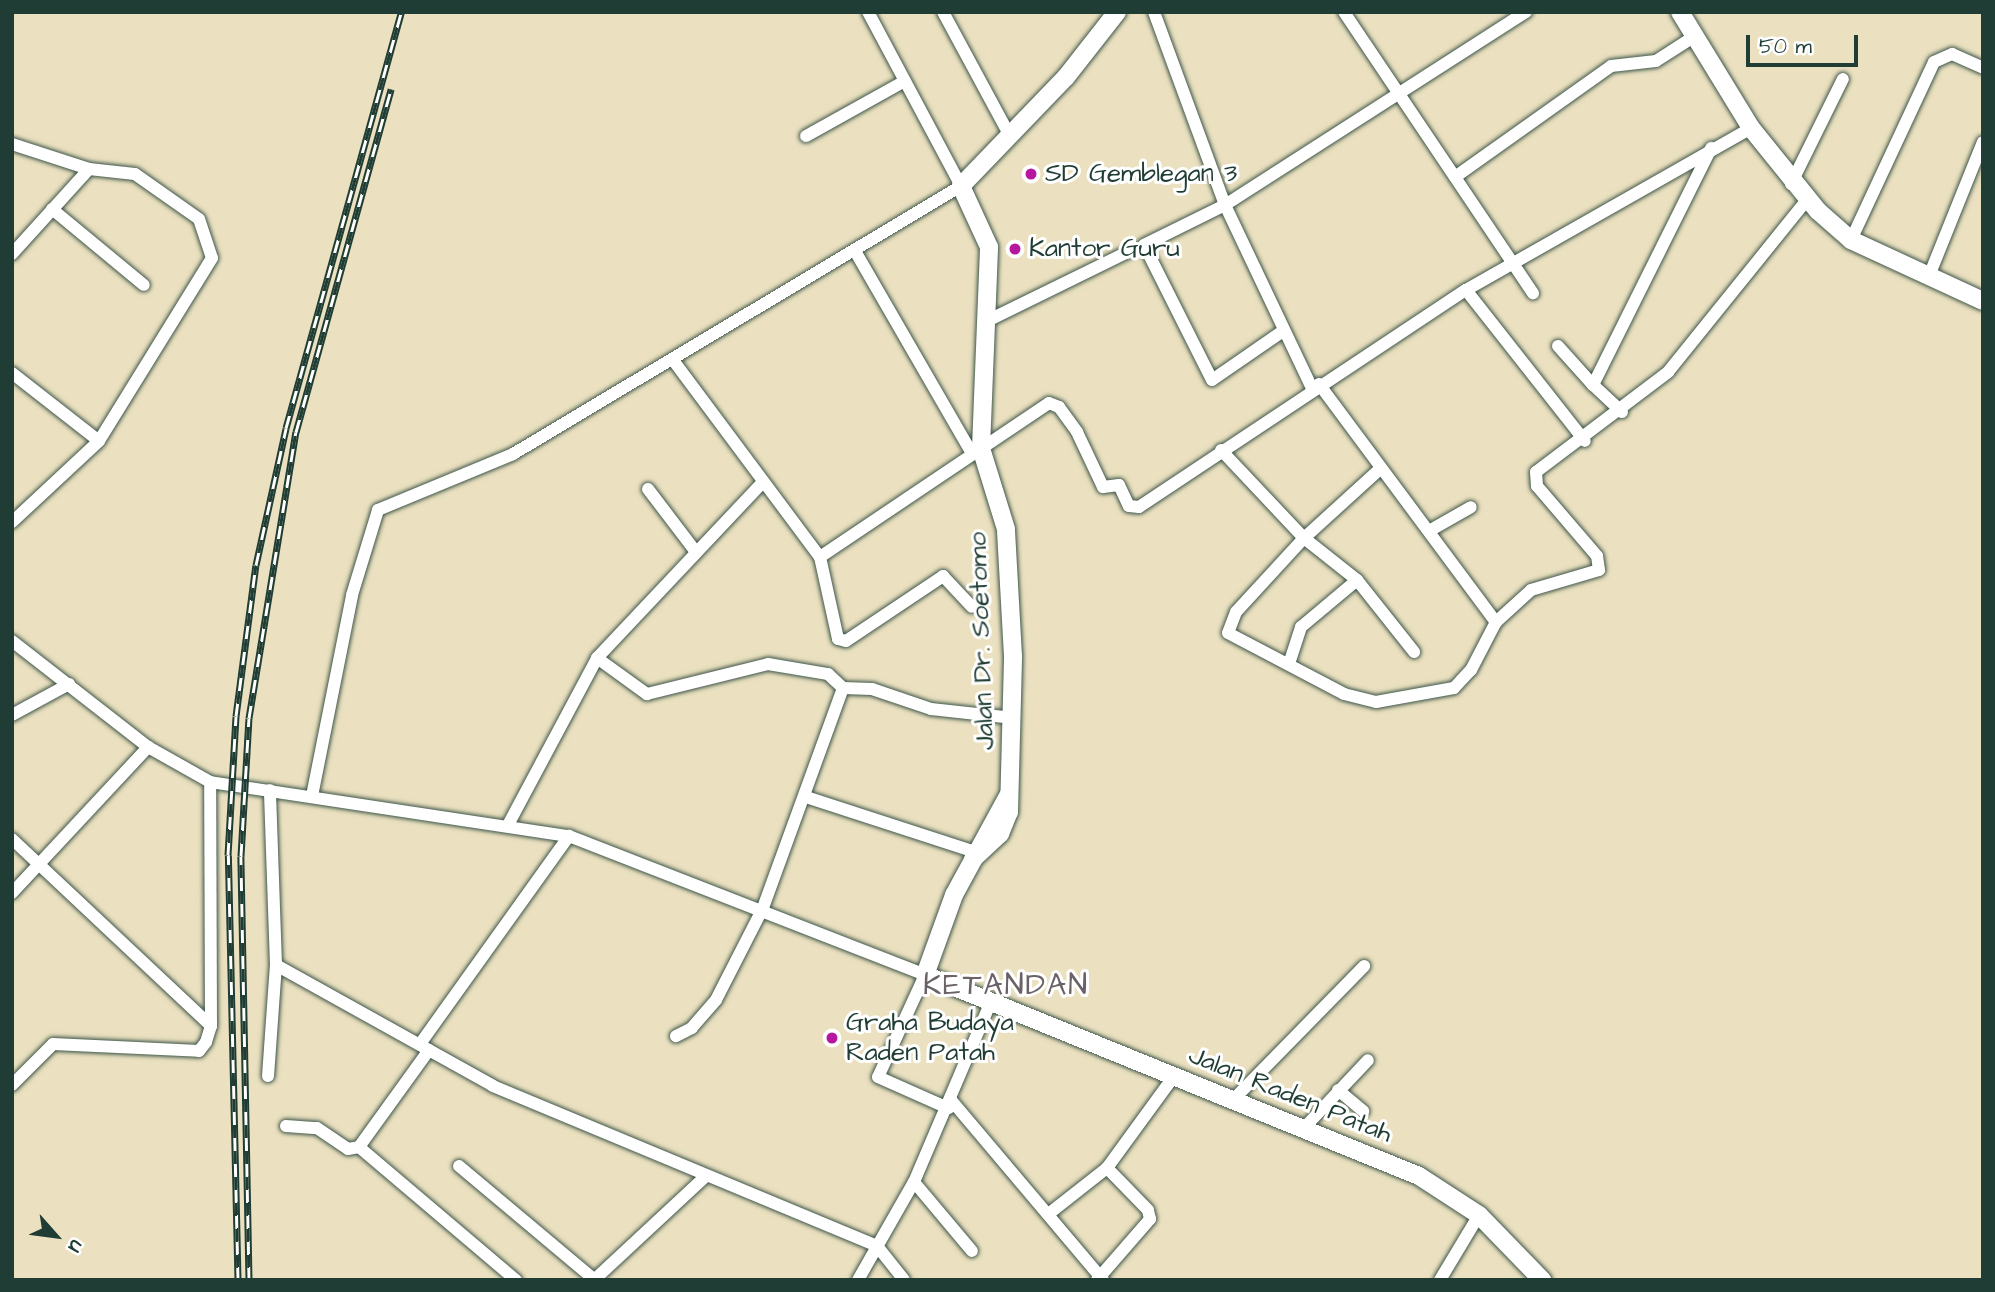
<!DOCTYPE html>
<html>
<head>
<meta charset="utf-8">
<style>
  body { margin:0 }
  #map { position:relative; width:1995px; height:1292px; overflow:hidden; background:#ebe1c0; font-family:"Architects Daughter",sans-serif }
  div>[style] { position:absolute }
  .roads { filter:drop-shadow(0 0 2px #3e5649) drop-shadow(0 0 2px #3e5649) }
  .street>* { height:12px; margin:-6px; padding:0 6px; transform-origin:6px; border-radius:6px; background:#fff }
  .secondary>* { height:18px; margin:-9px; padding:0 9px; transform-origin:9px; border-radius:9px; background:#fff }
  .rail>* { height:7px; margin-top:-3.5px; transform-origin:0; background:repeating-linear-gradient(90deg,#fff 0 13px,#1f3d34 0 26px); box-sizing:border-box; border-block:2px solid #1f3d34 }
  .dots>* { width:19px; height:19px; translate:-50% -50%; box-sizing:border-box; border:4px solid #fff; border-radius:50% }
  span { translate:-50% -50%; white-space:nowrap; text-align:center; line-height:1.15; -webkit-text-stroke:6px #fff; paint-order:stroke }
  .poi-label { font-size:26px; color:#1f3d34 }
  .left { translate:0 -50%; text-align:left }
  .street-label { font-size:26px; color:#1f3d34 }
  .quarter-label { font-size:30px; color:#6a6266; letter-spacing:2px }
  .frame { position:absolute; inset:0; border:14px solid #1f3d34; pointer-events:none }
  .north { position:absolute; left:21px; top:1201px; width:70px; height:70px; -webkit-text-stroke:5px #fff; paint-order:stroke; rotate:118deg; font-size:19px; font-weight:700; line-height:28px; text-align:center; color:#1f3d34 }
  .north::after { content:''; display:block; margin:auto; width:24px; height:32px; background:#1f3d34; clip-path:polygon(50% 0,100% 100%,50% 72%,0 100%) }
  .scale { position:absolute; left:1746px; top:35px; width:112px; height:32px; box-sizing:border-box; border:4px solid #1f3d34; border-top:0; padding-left:9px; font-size:21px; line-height:24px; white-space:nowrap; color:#1f3d34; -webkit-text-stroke:5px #fff; paint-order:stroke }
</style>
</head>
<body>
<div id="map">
  <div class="roads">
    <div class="street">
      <div style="left:943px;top:12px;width:139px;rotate:61.6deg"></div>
      <div style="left:1154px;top:12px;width:206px;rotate:69.8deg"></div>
      <div style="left:1225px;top:205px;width:203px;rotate:64.6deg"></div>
      <div style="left:1344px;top:12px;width:339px;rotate:56.1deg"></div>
      <div style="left:806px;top:136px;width:113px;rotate:-29.1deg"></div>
      <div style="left:12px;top:144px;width:81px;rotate:18deg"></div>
      <div style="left:1455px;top:177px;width:191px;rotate:-35.4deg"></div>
      <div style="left:1611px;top:66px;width:45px;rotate:-6.3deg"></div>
      <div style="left:1656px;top:61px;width:46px;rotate:-32.7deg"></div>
      <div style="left:1791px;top:184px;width:117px;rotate:-63.7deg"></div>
      <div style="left:52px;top:209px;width:119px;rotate:39.6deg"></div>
      <div style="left:1851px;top:240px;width:196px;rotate:-65deg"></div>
      <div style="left:1934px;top:62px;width:20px;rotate:-24deg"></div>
      <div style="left:1952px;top:54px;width:34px;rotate:24deg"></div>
      <div style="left:855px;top:251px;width:232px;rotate:60deg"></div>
      <div style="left:12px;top:254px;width:115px;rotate:-47.8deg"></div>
      <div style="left:89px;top:169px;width:46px;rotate:6.2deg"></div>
      <div style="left:135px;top:174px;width:78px;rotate:35.1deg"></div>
      <div style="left:199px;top:219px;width:41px;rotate:71.6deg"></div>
      <div style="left:212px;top:258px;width:215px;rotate:121.7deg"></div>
      <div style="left:99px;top:441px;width:119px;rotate:137deg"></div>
      <div style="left:1929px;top:276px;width:144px;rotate:-68.1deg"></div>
      <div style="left:1466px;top:290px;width:192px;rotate:51.8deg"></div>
      <div style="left:989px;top:320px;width:161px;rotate:-26.1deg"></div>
      <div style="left:1283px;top:331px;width:86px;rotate:145.4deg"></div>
      <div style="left:1212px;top:380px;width:151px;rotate:-116.7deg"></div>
      <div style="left:1144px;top:245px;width:90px;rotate:-26.3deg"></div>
      <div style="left:1225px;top:205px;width:358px;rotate:-32.7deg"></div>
      <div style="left:1558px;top:346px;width:52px;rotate:48.1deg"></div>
      <div style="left:673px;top:360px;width:246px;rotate:53.3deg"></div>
      <div style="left:820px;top:557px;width:84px;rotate:77.6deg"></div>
      <div style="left:838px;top:639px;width:8px;rotate:14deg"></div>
      <div style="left:846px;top:641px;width:117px;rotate:-33.8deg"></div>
      <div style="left:943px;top:576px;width:42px;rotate:46.9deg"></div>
      <div style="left:12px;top:373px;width:110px;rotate:38deg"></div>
      <div style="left:1319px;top:384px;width:297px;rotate:53.4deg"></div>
      <div style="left:1622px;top:412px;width:40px;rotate:-137deg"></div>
      <div style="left:1593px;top:385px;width:265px;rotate:-63.5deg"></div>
      <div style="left:1221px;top:450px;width:121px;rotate:46.7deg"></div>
      <div style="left:1304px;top:538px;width:68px;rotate:38.4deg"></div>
      <div style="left:1357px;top:580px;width:92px;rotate:51.6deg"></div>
      <div style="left:1381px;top:468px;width:104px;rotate:137.7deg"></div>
      <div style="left:1304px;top:538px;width:100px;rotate:132.6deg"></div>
      <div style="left:1236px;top:612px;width:22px;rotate:111deg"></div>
      <div style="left:1228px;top:633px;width:131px;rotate:27.7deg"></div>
      <div style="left:1344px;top:694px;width:33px;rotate:14deg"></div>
      <div style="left:1376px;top:702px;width:79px;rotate:-10.2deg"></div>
      <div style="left:1454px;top:688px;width:25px;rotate:-47deg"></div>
      <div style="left:1471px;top:670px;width:54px;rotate:-62.5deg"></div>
      <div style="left:1496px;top:622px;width:47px;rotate:-42.4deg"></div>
      <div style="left:1531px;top:590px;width:71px;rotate:-16.4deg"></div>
      <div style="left:1599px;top:570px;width:14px;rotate:-98deg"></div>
      <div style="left:1597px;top:556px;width:92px;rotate:-130.6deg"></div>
      <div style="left:1537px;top:486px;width:14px;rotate:-94deg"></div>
      <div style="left:1536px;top:472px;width:166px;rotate:-37.1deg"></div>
      <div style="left:1668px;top:372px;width:221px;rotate:-51.1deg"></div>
      <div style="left:648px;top:489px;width:79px;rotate:52.7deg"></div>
      <div style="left:1429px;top:531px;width:48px;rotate:-29.7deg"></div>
      <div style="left:820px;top:557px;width:276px;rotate:-33.9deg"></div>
      <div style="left:1049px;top:403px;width:11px;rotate:22deg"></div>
      <div style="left:1059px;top:407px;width:31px;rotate:54deg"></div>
      <div style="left:1077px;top:432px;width:61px;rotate:64.7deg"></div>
      <div style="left:1103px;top:487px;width:16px;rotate:-7deg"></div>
      <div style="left:1119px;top:485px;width:23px;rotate:65deg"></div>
      <div style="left:1129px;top:506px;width:10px;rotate:6deg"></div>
      <div style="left:1139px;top:507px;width:392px;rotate:-33.6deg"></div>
      <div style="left:1466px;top:290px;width:328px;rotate:-29.6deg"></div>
      <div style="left:12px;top:641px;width:172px;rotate:37.9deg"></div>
      <div style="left:148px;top:747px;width:71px;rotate:29.4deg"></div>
      <div style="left:210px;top:782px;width:363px;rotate:8.6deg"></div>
      <div style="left:569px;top:836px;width:382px;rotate:21.3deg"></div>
      <div style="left:925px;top:975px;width:112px;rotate:114.7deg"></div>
      <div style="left:878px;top:1077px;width:77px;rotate:23.9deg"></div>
      <div style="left:597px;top:658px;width:62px;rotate:35.8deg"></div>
      <div style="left:647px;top:694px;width:125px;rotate:-13.9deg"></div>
      <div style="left:768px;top:664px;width:61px;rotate:9.5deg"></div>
      <div style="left:828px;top:674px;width:21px;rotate:43deg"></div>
      <div style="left:843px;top:688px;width:234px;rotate:110deg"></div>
      <div style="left:763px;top:908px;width:103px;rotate:117.1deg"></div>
      <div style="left:716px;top:1000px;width:37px;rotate:131deg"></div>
      <div style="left:692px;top:1028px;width:18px;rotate:153deg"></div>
      <div style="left:1289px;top:664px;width:39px;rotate:-72deg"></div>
      <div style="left:1301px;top:627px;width:73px;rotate:-40deg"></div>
      <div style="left:843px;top:688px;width:29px;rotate:2deg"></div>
      <div style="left:872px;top:689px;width:62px;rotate:18.7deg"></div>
      <div style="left:931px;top:709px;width:83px;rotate:6.2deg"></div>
      <div style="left:12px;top:715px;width:65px;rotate:-28.5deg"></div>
      <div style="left:312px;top:796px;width:205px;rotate:-78.7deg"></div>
      <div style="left:352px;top:595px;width:89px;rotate:-73deg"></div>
      <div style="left:378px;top:510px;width:146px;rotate:-22.5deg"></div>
      <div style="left:513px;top:454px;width:522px;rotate:-30.89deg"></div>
      <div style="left:961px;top:186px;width:197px;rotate:-118.1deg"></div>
      <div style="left:806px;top:797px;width:178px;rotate:18deg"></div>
      <div style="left:508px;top:825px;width:189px;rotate:-61.9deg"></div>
      <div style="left:597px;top:658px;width:242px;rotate:-46.7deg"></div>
      <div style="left:12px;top:839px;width:273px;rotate:43.2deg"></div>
      <div style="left:12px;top:893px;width:200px;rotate:-47deg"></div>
      <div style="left:276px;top:965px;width:248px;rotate:29.1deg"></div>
      <div style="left:493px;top:1086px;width:416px;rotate:22.6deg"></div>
      <div style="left:877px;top:1246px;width:43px;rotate:51.5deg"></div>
      <div style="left:420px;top:1044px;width:256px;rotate:-54.4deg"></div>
      <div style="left:429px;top:1050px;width:120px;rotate:125.8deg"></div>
      <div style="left:359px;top:1147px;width:206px;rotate:40.3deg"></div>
      <div style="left:268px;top:1076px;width:111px;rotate:-85.9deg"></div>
      <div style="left:276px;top:965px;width:175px;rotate:-92deg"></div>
      <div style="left:12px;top:1085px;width:58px;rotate:-45deg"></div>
      <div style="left:53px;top:1044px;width:146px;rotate:2.7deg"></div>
      <div style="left:199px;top:1051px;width:11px;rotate:-52deg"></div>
      <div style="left:206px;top:1042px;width:17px;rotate:-73deg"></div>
      <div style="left:211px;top:1026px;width:244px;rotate:-90.2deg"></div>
      <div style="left:1338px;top:1090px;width:33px;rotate:40deg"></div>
      <div style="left:951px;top:1100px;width:236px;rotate:49.8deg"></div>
      <div style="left:1232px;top:1101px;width:189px;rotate:-45.6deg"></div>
      <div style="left:286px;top:1126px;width:31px;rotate:4deg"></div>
      <div style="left:317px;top:1128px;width:37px;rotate:34deg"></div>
      <div style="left:348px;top:1149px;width:11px;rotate:-10deg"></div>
      <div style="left:1304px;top:1128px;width:93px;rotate:-46.7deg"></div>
      <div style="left:459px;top:1166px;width:177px;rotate:40deg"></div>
      <div style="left:914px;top:1182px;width:90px;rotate:50deg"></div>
      <div style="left:1051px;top:1212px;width:71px;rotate:-38.2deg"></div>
      <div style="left:1107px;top:1168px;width:114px;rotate:-53.9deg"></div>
      <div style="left:594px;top:1280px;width:151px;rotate:-42.9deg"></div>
      <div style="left:858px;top:1280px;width:113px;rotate:-60.3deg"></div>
      <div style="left:914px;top:1182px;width:194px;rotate:-66.9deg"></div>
      <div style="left:1097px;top:1280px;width:81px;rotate:-49deg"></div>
      <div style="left:1150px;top:1219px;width:9px;rotate:-103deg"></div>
      <div style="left:1148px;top:1210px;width:59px;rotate:-134.3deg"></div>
      <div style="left:1440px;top:1280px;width:76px;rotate:-59deg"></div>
    </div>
    <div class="secondary">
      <div style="left:1680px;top:12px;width:136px;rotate:58.5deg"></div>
      <div style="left:1751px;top:128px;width:107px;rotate:51.1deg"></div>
      <div style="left:1818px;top:211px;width:44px;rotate:41.3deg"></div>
      <div style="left:1851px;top:240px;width:145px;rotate:24.8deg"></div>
      <div style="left:1009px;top:794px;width:115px;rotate:118.6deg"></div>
      <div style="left:954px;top:895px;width:85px;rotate:109.9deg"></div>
      <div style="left:925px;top:975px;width:533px;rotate:22.14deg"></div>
      <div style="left:1419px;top:1176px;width:72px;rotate:33deg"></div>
      <div style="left:1479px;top:1215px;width:91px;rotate:45.9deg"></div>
      <div style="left:973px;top:859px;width:37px;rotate:-43deg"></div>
      <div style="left:1000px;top:834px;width:24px;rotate:-68deg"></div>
      <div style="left:1009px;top:812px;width:156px;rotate:-88.5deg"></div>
      <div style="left:1013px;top:656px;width:127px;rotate:-93.2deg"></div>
      <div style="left:1006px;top:529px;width:85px;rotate:-107.2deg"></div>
      <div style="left:981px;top:448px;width:201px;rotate:-87.7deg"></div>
      <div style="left:989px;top:247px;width:67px;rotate:-114.7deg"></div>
      <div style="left:961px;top:186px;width:151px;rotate:-46.1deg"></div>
      <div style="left:1066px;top:77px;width:83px;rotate:-51.9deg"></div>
    </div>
  </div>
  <div class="rail">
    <div style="left:238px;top:1280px;width:425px;rotate:-91.3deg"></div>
    <div style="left:228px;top:855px;width:139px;rotate:-86.7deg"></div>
    <div style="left:236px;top:716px;width:152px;rotate:-82.5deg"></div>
    <div style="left:256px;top:565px;width:140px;rotate:-77.6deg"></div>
    <div style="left:286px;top:428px;width:432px;rotate:-74.5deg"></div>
    <div style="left:249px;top:1280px;width:424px;rotate:-91.1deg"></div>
    <div style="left:241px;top:856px;width:138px;rotate:-86.7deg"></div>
    <div style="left:249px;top:718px;width:290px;rotate:-80.7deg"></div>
    <div style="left:296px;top:432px;width:356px;rotate:-74.5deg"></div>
  </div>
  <div class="dots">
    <div style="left:1031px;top:174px;background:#b5179e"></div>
    <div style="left:1015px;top:249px;background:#b5179e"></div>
    <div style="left:832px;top:1038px;background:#b5179e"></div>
  </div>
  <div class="poi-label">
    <span class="left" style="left:1045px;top:174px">SD Gemblegan 3</span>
    <span class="left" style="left:1029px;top:249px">Kantor Guru</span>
    <span class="left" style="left:846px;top:1038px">Graha Budaya<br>Raden Patah</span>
  </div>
  <div class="street-label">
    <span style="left:982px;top:641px;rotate:-92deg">Jalan Dr. Soetomo</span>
    <span style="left:1290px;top:1095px;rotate:22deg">Jalan Raden Patah</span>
  </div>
  <div class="quarter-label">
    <span style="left:1006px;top:985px">KETANDAN</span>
  </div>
  <div class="frame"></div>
  <div class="north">U</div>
  <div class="scale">50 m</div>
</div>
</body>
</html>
